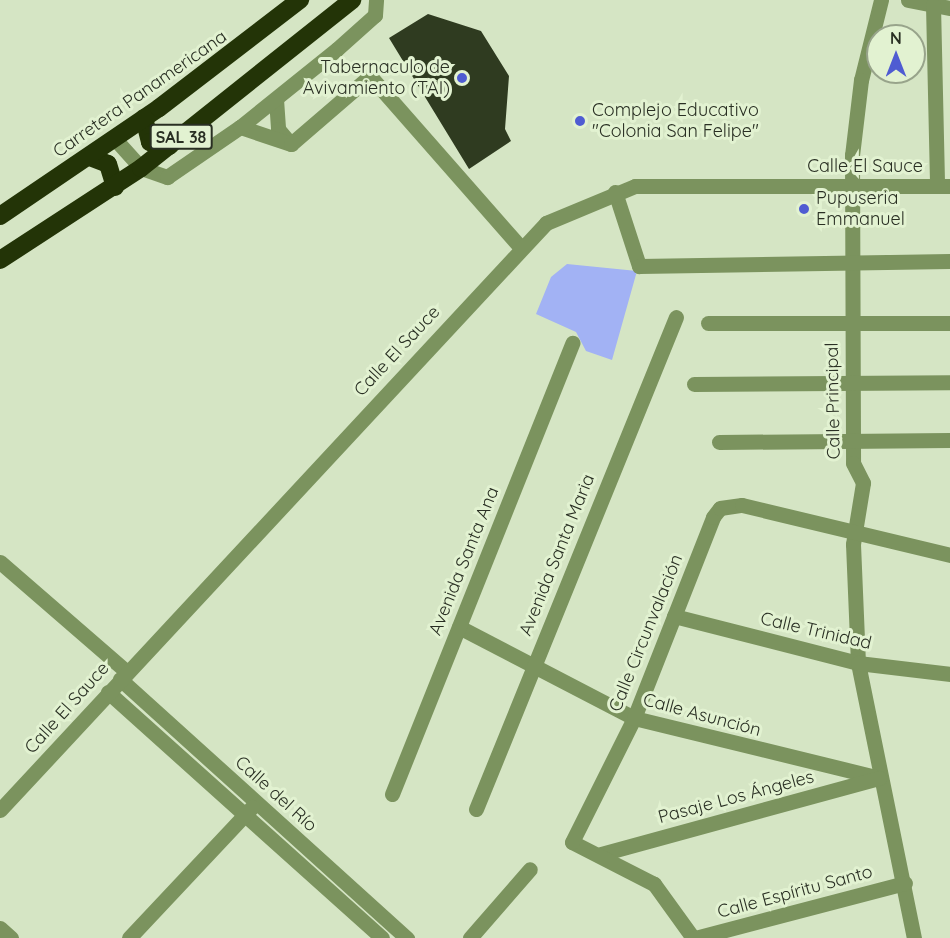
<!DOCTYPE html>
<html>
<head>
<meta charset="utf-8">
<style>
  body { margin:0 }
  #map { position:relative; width:950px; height:938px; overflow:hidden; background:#d5e5c4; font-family:Quicksand,sans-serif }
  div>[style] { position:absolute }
  .green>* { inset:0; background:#a2b2f4 }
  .building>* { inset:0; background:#2f3b20 }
  .minor>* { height:15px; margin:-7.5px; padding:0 7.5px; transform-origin:7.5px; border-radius:7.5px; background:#7b935e }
  .highway>* { height:18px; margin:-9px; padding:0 9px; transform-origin:9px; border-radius:9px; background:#233407 }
  .dots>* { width:16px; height:16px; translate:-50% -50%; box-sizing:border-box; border:3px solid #e2f2d1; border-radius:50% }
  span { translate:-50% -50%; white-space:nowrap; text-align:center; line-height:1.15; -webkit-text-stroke:6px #e2f2d1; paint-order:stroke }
  .shield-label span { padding:2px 4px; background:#e2f2d1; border:2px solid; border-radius:4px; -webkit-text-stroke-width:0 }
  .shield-label { font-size:16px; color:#292f23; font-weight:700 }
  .poi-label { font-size:18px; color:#292f23 }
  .right { translate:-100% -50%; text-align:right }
  .left { translate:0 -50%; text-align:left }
  .street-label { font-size:18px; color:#292f23 }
  .north { position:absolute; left:866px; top:24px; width:60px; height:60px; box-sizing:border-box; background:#e2f2d1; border:2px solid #98a48b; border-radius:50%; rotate:0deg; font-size:16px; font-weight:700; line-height:24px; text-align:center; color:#292f23 }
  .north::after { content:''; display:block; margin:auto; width:21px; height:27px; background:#4f5cd2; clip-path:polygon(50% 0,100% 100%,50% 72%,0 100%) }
</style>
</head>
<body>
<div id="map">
  <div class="green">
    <div style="clip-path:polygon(567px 264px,637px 271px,612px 360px,586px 351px,576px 332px,536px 314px,551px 277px)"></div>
  </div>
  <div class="building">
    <div style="clip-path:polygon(428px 14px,481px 31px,509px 76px,505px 129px,511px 141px,469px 169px,389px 38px)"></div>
  </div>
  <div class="minor">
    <div style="left:881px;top:0;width:82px;rotate:104deg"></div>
    <div style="left:861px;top:80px;width:76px;rotate:96.8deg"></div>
    <div style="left:852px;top:155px;width:308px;rotate:89.8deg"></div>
    <div style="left:853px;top:463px;width:22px;rotate:63deg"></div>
    <div style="left:863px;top:483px;width:62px;rotate:99.3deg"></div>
    <div style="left:853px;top:544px;width:119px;rotate:87.6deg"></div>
    <div style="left:858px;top:663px;width:281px;rotate:78.5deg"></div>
    <div style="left:908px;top:0;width:43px;rotate:10.8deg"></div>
    <div style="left:933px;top:5px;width:181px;rotate:88.7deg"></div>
    <div style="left:276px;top:99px;width:30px;rotate:86deg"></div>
    <div style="left:278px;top:129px;width:17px;rotate:50deg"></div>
    <div style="left:240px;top:127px;width:54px;rotate:18.4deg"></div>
    <div style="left:115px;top:139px;width:39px;rotate:48deg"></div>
    <div style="left:141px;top:168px;width:28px;rotate:19deg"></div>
    <div style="left:167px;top:177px;width:88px;rotate:-34.4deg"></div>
    <div style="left:240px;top:127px;width:124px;rotate:-38.8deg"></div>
    <div style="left:337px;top:49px;width:51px;rotate:-41.8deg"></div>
    <div style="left:375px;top:15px;width:15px;rotate:-86deg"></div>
    <div style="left:291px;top:144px;width:104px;rotate:-40.7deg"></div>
    <div style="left:370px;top:76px;width:227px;rotate:48.7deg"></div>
    <div style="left:615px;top:192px;width:78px;rotate:72deg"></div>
    <div style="left:639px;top:266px;width:311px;rotate:-0.9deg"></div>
    <div style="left:708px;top:323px;width:242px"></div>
    <div style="left:694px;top:384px;width:256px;rotate:-0.4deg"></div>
    <div style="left:719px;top:442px;width:231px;rotate:-0.5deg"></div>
    <div style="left:0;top:562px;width:167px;rotate:40.9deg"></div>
    <div style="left:674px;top:616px;width:190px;rotate:14.3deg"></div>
    <div style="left:858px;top:663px;width:93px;rotate:6.8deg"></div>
    <div style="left:459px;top:627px;width:197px;rotate:27.5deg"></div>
    <div style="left:634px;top:718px;width:253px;rotate:13.7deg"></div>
    <div style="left:120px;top:679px;width:387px;rotate:42.1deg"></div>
    <div style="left:108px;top:692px;width:368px;rotate:41.9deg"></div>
    <div style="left:392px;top:794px;width:486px;rotate:-68.2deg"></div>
    <div style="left:476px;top:809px;width:531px;rotate:-67.88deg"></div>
    <div style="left:0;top:810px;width:802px;rotate:-47.07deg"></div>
    <div style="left:546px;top:223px;width:96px;rotate:-22.6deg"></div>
    <div style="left:635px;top:186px;width:315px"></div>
    <div style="left:601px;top:854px;width:288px;rotate:-15.3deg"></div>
    <div style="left:0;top:928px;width:15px;rotate:42deg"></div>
    <div style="left:129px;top:938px;width:180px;rotate:-46.8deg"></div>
    <div style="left:470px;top:938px;width:91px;rotate:-49deg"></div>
    <div style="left:693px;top:938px;width:67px;rotate:-125.8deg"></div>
    <div style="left:654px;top:884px;width:92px;rotate:-152.9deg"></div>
    <div style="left:572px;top:842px;width:139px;rotate:-63.4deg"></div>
    <div style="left:634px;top:718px;width:216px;rotate:-68.5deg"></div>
    <div style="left:713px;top:517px;width:11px;rotate:-52deg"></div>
    <div style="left:720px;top:508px;width:22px;rotate:-8deg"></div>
    <div style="left:742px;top:505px;width:214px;rotate:13.5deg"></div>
    <div style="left:695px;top:938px;width:217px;rotate:-14.7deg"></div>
  </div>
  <div class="highway">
    <div style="left:144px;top:118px;width:25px;rotate:76deg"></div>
    <div style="left:150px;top:142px;width:20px;rotate:11deg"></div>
    <div style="left:90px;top:157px;width:19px;rotate:21deg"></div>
    <div style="left:108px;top:164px;width:24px;rotate:73deg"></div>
    <div style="left:0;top:216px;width:192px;rotate:-34.2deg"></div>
    <div style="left:159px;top:108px;width:178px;rotate:-37.5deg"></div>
    <div style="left:0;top:260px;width:168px;rotate:-33.1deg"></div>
    <div style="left:141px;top:168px;width:270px;rotate:-38.5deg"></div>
  </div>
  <div class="dots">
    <div style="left:462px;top:78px;background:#4f5cd2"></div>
    <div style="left:580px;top:121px;background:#4f5cd2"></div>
    <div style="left:804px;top:209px;background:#4f5cd2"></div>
  </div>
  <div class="shield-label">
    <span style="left:181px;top:137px">SAL 38</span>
  </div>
  <div class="poi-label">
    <span class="right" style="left:450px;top:78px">Tabernaculo de<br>Avivamiento (TAI)</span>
    <span class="left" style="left:592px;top:121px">Complejo Educativo<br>"Colonia San Felipe"</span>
    <span class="left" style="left:816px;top:209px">Pupuseria<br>Emmanuel</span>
  </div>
  <div class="street-label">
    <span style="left:140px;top:94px;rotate:-35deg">Carretera Panamericana</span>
    <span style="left:865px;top:166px">Calle El Sauce</span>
    <span style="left:397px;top:351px;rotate:-47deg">Calle El Sauce</span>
    <span style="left:833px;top:401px;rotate:-91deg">Calle Principal</span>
    <span style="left:557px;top:555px;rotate:-68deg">Avenida Santa Maria</span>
    <span style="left:464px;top:561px;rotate:-68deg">Avenida Santa Ana</span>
    <span style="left:816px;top:631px;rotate:13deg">Calle Trinidad</span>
    <span style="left:646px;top:633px;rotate:-68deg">Calle Circunvalación</span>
    <span style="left:67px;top:708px;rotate:-48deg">Calle El Sauce</span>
    <span style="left:702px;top:715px;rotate:15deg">Calle Asunción</span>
    <span style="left:276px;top:794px;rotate:42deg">Calle del Río</span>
    <span style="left:736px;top:797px;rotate:-15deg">Pasaje Los Ángeles</span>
    <span style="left:795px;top:892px;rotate:-15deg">Calle Espíritu Santo</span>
  </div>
  <div class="north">N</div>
</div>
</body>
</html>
